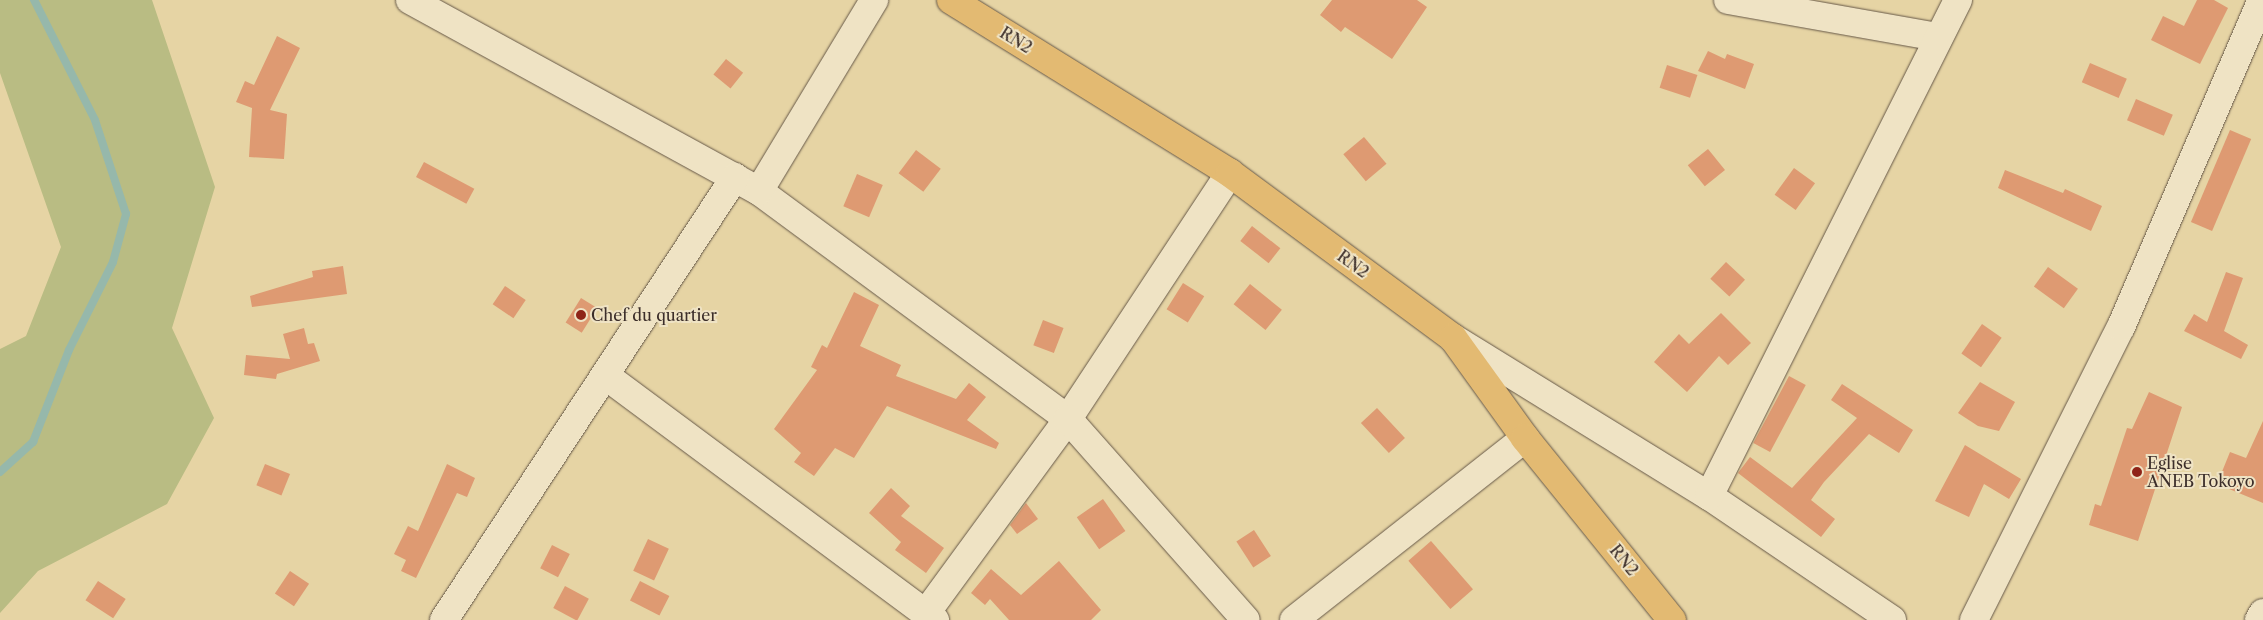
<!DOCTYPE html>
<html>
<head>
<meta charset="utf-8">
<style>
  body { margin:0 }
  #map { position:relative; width:2263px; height:620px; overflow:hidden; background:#e6d4a4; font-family:"Libre Caslon Text",serif }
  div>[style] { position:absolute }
  .green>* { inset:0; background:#b9bc83 }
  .stream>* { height:8px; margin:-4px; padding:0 4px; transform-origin:4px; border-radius:4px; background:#96b8ab }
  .building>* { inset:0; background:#de9a72; transform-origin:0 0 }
  .roads { filter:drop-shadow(0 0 1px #665848) drop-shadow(0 0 1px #665848) }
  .street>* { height:28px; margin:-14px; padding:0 14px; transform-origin:14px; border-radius:14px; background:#efe3c4 }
  .primary>* { height:28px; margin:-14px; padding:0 14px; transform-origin:14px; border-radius:14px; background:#e3ba72 }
  .dots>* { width:14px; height:14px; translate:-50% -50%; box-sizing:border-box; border:2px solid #efe3c4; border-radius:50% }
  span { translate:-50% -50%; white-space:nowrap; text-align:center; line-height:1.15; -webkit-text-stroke:4px #efe3c4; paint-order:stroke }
  .street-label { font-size:16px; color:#3c2e2a }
  .poi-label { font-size:16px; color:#3c2e2a }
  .left { translate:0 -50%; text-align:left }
</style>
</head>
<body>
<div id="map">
  <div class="green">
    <div style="clip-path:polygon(0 0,152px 0,215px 187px,172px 328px,214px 418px,167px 504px,38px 571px,0 613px,0 349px,26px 336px,61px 247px,0 73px)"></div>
  </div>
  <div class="stream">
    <div style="left:0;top:472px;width:45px;rotate:-42.3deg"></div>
    <div style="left:33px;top:442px;width:99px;rotate:-68.6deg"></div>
    <div style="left:69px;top:350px;width:98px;rotate:-63.4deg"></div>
    <div style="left:113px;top:262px;width:50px;rotate:-74.8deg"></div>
    <div style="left:126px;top:214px;width:99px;rotate:-108.3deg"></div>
    <div style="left:95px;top:120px;width:135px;rotate:-116.9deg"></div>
  </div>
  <div class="building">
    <div style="clip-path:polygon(1332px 0,1417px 0,1427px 7px,1392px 59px,1345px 27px,1341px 32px,1320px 15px)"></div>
    <div style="clip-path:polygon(2197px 0,2214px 0,2228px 8px,2200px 64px,2151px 40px,2163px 16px,2184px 26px)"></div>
    <div style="clip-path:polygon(277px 36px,300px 48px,270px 110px,287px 114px,284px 159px,249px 157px,252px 108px,236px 102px,245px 81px,254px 85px)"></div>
    <div style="clip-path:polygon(1708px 51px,1725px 59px,1727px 54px,1754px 64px,1745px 89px,1698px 71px)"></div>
    <div style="left:726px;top:59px;width:22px;height:20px;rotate:39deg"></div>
    <div style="left:2090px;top:63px;width:40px;height:21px;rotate:23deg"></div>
    <div style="left:1667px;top:65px;width:32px;height:24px;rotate:18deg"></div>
    <div style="left:2136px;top:99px;width:40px;height:23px;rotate:23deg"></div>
    <div style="left:2230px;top:130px;width:23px;height:100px;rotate:23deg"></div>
    <div style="left:1364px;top:137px;width:35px;height:27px;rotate:50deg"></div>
    <div style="left:1708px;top:149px;width:27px;height:26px;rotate:51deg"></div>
    <div style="left:916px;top:150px;width:31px;height:29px;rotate:37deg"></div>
    <div style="left:424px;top:162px;width:57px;height:17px;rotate:28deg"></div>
    <div style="left:1794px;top:168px;width:26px;height:33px;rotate:36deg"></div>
    <div style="clip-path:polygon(2005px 170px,2063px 193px,2065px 189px,2102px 206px,2091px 231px,1998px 188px)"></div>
    <div style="left:857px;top:174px;width:28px;height:35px;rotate:23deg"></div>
    <div style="left:1252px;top:226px;width:36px;height:19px;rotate:38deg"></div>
    <div style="left:1726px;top:262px;width:26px;height:23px;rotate:43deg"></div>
    <div style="clip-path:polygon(343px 266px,347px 294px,252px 307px,250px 296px,313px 277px,312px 271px)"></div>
    <div style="left:2048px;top:267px;width:37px;height:24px;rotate:36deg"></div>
    <div style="clip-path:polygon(2226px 272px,2243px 278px,2224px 331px,2248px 345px,2241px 359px,2184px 331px,2194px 314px,2207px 322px)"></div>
    <div style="left:1183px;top:283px;width:25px;height:31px;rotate:32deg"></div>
    <div style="left:1250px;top:284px;width:41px;height:26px;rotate:39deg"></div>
    <div style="left:505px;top:286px;width:25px;height:22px;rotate:34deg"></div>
    <div style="clip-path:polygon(854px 292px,879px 305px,860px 346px,901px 365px,896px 376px,956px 399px,969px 383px,986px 397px,967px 420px,999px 443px,996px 449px,887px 406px,854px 458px,835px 448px,814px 476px,794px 462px,801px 453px,774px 429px,817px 370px,811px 367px,822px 345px,827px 348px)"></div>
    <div style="left:581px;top:298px;width:19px;height:29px;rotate:32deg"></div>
    <div style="clip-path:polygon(1721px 313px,1751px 343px,1728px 365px,1719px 356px,1687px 392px,1654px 362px,1679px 334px,1689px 344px)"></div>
    <div style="left:1043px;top:320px;width:22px;height:27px;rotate:21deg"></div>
    <div style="left:1982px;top:324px;width:24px;height:36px;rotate:35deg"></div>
    <div style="clip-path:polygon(304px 328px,308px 344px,314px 343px,320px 361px,277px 374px,276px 379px,244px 375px,246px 355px,290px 359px,283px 334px)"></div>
    <div style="left:1789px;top:376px;width:19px;height:76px;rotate:28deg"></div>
    <div style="clip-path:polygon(1980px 382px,2015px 402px,1999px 431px,1978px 426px,1958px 413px)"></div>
    <div style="clip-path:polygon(1842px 384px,1913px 430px,1899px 453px,1869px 434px,1824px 482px,1811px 500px,1835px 519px,1821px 537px,1738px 473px,1750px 457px,1792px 488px,1857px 418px,1831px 400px)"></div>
    <div style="clip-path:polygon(2149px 392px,2182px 407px,2138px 541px,2089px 525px,2095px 504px,2101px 506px,2127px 428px,2132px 429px)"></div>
    <div style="left:1377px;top:408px;width:41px;height:22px;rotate:47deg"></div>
    <div style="clip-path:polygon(2263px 421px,2263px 503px,2217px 484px,2230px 452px,2246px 458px)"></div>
    <div style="clip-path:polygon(1965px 445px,2021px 479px,2009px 499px,1984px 484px,1969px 517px,1935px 501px)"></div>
    <div style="left:265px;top:464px;width:27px;height:23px;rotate:22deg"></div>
    <div style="clip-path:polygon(447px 464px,475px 478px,467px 497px,457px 493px,416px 578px,401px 571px,406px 560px,394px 554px,408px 526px,418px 531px)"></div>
    <div style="clip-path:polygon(891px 488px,910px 506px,901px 516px,944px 548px,926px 573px,895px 550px,901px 542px,869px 513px)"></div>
    <div style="left:1103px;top:499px;width:39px;height:32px;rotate:55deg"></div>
    <div style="clip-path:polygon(1026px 503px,1038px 519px,1017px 534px,1010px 525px)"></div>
    <div style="left:1254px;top:530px;width:31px;height:21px;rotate:57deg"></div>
    <div style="left:648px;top:539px;width:23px;height:35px;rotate:25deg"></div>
    <div style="left:1431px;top:541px;width:64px;height:30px;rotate:49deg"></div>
    <div style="left:552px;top:545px;width:20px;height:26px;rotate:27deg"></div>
    <div style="clip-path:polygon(1059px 561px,1101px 610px,1091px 620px,1009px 620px,990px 599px,985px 605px,971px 593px,991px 569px,1021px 595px)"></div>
    <div style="left:290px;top:571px;width:23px;height:27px;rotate:34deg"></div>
    <div style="left:98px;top:581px;width:33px;height:23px;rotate:33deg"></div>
    <div style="left:640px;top:581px;width:33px;height:22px;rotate:27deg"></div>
    <div style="left:565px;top:586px;width:27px;height:25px;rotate:28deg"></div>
  </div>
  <div class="roads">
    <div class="street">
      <div style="left:410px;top:0;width:398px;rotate:28.7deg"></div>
      <div style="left:759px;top:191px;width:384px;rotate:36.4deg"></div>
      <div style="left:1068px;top:419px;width:239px;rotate:126.2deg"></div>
      <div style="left:1728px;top:0;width:213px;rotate:10deg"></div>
      <div style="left:1230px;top:173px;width:295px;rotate:123.4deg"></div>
      <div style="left:1068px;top:419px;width:268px;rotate:48.5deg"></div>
      <div style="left:759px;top:191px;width:223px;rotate:-58.9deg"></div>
      <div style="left:1453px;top:338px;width:301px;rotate:31.7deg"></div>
      <div style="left:1709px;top:496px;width:221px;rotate:34.1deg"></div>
      <div style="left:606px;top:376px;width:410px;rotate:36.6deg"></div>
      <div style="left:1709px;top:496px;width:555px;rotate:-63.34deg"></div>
      <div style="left:444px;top:620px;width:530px;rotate:-56.7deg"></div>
      <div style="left:1294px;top:620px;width:294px;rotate:-38.2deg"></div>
      <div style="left:1974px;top:620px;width:328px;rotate:-63.4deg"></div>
      <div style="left:2121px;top:327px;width:356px;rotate:-66.7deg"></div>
      <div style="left:2259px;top:620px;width:8px;rotate:-60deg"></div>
    </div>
    <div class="primary">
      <div style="left:951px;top:0;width:328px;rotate:31.8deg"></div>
      <div style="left:1230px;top:173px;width:277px;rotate:36.5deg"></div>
      <div style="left:1453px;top:338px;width:123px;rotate:54.2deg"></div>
      <div style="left:1525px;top:438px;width:234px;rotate:51.1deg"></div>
    </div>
  </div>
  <div class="dots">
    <div style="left:581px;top:315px;background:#8f2418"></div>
    <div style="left:2137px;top:472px;background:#8f2418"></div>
  </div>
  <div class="street-label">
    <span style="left:1016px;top:40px;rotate:32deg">RN2</span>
    <span style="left:1353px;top:264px;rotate:36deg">RN2</span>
    <span style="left:1624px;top:560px;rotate:51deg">RN2</span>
  </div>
  <div class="poi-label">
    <span class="left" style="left:591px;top:315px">Chef du quartier</span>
    <span class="left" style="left:2147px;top:472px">Eglise<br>ANEB Tokoyo</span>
  </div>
</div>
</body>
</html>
